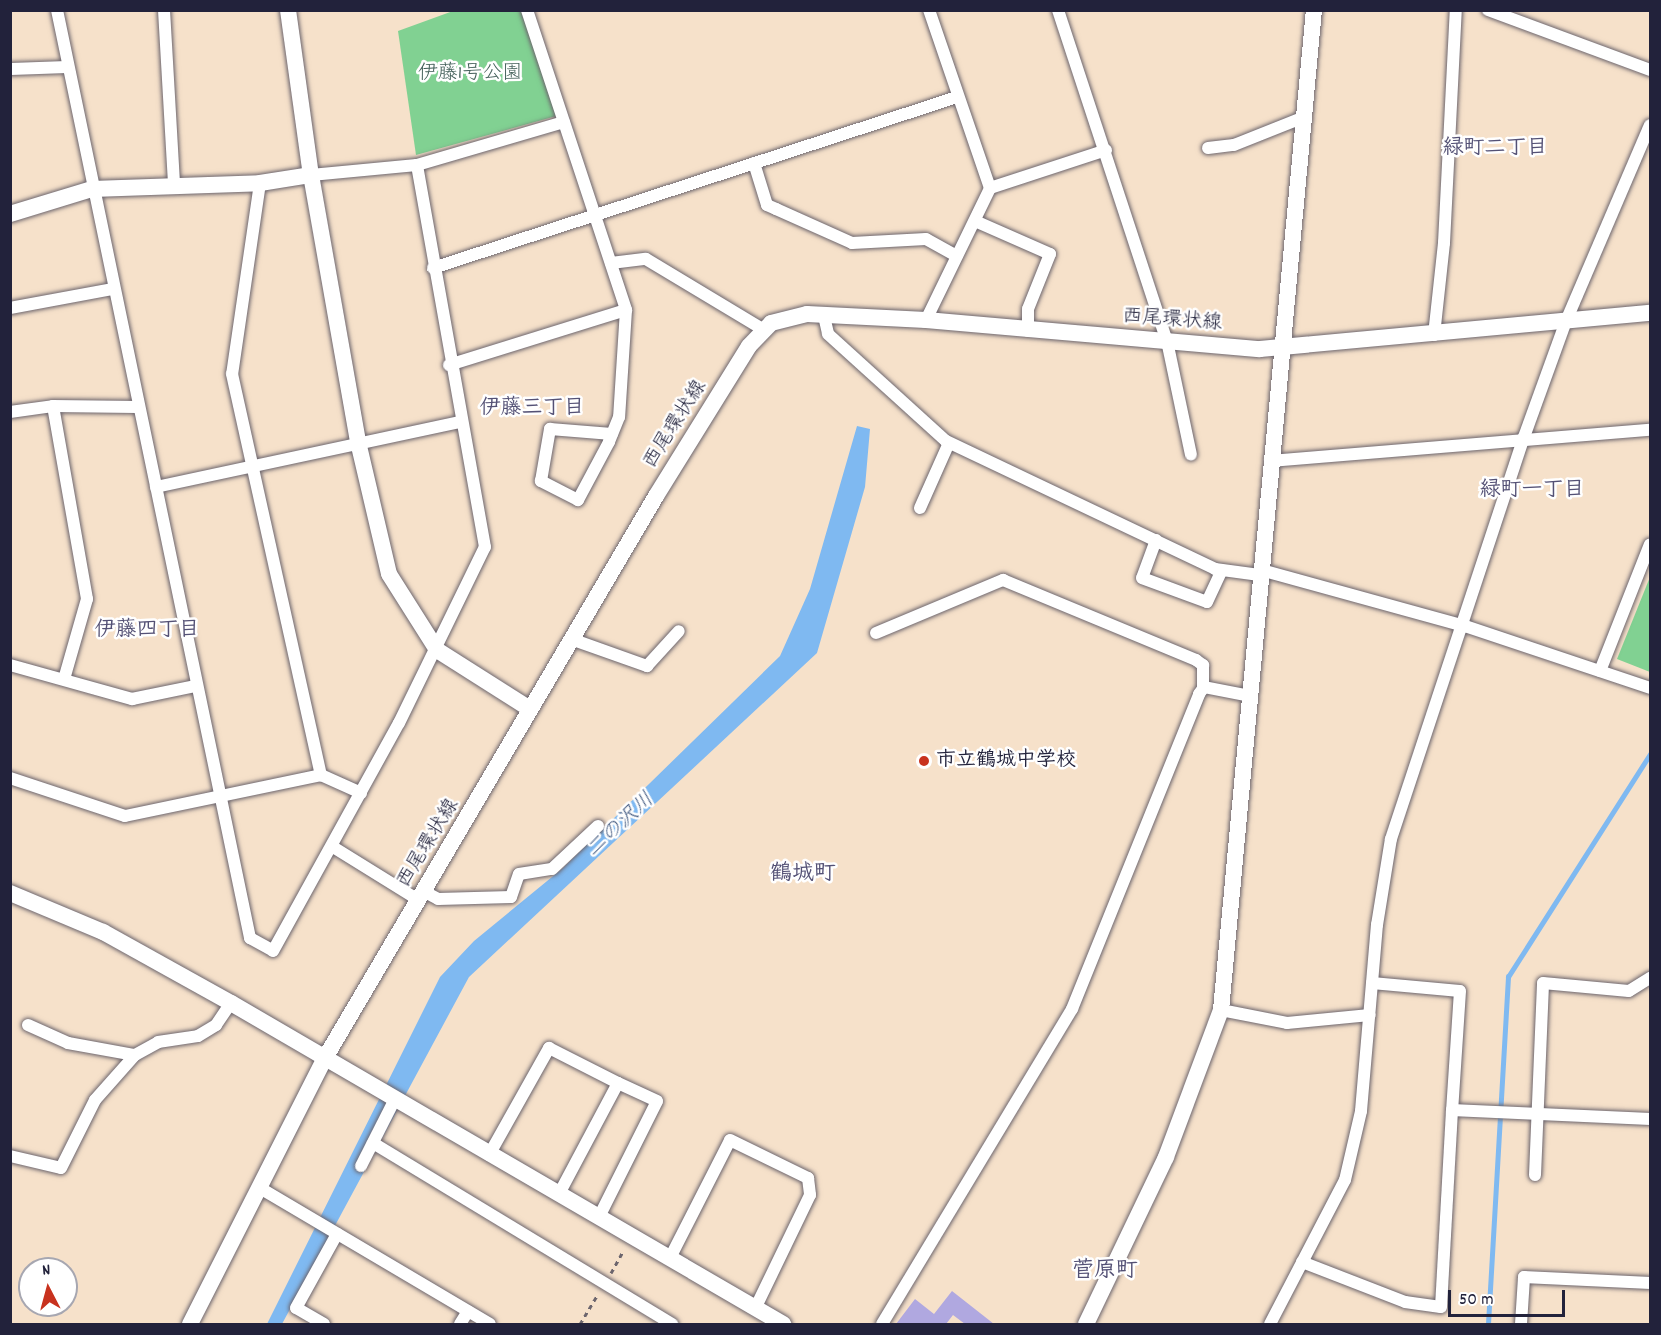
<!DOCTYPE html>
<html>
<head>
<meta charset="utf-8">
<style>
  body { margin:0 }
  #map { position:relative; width:1661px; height:1335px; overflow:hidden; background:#f6e1ca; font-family:Dekko,"Klee One",sans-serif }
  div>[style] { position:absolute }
  .green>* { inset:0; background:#81d192 }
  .water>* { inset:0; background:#7fb9f1 }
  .stream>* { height:4.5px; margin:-2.25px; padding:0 2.25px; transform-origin:2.25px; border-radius:2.25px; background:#7fb9f1 }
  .building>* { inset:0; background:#b0a8e0 }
  .path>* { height:3px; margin-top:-1.5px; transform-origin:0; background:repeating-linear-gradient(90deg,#6c656d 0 4.5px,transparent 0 9px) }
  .roads { filter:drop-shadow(0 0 2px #6c656d) drop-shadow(0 0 2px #6c656d) }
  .street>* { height:12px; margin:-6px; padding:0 6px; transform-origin:6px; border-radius:6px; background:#fff }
  .secondary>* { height:16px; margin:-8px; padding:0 8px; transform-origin:8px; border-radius:8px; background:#fff }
  .dots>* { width:16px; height:16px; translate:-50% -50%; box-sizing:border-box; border:3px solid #fff; border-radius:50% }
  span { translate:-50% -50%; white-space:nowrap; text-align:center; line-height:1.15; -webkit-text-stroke:5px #fff; paint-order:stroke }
  .park-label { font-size:20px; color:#435f59 }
  .street-label { font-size:20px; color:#22223b }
  .poi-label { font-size:20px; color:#22223b; font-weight:700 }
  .left { translate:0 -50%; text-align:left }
  .neighbourhood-label { font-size:21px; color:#545175; font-weight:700 }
  .water-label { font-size:21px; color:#475e84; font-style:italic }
  .quarter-label { font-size:22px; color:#545175; font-weight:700 }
  .frame { position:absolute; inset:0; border:12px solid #22223b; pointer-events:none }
  .north { position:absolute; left:18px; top:1257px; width:60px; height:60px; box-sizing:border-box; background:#fff; border:2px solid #a7a7b1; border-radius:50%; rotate:354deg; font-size:16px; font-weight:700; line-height:24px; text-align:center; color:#22223b }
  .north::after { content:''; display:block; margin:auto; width:21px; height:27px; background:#c8321e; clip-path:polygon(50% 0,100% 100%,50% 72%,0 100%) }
  .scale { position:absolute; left:1448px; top:1290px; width:117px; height:27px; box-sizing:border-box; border:3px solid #22223b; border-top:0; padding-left:8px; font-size:18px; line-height:21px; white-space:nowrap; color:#22223b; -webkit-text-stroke:4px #fff; paint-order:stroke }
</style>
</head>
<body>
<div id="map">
  <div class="green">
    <div style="clip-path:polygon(453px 11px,525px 11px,560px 115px,416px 155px,398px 31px)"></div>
    <div style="clip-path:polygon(1650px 577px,1650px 672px,1617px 659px)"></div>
  </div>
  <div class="water">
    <div style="clip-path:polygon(857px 426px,870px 429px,865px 487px,817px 653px,469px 977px,282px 1324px,267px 1324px,440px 977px,474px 941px,563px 868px,780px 656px,810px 589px)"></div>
  </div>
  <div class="stream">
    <div style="left:1488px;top:1324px;width:348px;rotate:-86.7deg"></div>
    <div style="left:1508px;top:977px;width:264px;rotate:-57.5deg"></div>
  </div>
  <div class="building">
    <div style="clip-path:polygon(952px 1291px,994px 1324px,965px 1324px,953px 1315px,946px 1324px,896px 1324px,915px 1299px,934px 1314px)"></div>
  </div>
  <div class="path">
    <div style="left:611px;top:1273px;width:26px;rotate:-61deg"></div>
    <div style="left:580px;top:1324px;width:35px;rotate:-59deg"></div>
  </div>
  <div class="roads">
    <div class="street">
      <div style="left:57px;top:10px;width:948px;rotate:78.25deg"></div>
      <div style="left:250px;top:938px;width:26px;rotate:29deg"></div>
      <div style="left:273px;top:951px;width:260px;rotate:-61.1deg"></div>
      <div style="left:399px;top:723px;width:196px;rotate:-64deg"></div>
      <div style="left:485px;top:547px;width:388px;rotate:-100.1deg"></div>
      <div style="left:164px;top:10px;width:174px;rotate:86.7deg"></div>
      <div style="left:527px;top:10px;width:316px;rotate:71.7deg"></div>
      <div style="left:626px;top:310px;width:107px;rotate:93.7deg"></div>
      <div style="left:619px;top:417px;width:27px;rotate:112deg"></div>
      <div style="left:609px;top:442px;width:66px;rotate:118.1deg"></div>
      <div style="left:578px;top:500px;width:42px;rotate:-152.8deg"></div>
      <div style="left:541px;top:481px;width:53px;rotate:-80.2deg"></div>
      <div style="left:550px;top:429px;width:62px;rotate:4.6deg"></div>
      <div style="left:1058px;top:10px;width:348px;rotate:71.8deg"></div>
      <div style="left:1167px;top:341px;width:116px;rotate:78.1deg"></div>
      <div style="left:1488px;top:10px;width:173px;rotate:20.3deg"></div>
      <div style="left:10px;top:69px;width:58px;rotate:-2deg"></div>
      <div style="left:1208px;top:148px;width:26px;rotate:-7deg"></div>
      <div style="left:1234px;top:145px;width:73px;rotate:-21.7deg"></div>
      <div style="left:754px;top:163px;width:44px;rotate:72.8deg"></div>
      <div style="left:767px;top:205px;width:10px;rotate:24deg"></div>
      <div style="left:776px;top:209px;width:83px;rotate:24.1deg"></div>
      <div style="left:852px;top:243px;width:74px;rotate:-3.1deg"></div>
      <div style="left:926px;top:239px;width:35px;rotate:29deg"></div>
      <div style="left:311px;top:175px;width:106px;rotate:-5.4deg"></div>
      <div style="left:417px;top:165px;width:153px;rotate:-16.3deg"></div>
      <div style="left:260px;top:183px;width:193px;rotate:98.3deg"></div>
      <div style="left:232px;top:374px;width:411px;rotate:77.5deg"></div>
      <div style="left:990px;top:188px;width:122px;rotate:-18.1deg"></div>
      <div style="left:975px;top:221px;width:82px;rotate:23.7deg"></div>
      <div style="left:1050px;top:254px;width:59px;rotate:111.8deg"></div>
      <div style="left:1028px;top:309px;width:22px;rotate:90deg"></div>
      <div style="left:611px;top:263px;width:35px;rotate:-7deg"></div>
      <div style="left:646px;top:259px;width:138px;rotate:31deg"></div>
      <div style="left:433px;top:268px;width:551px;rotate:-18.07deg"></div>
      <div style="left:10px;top:308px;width:105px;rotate:-10.5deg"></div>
      <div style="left:824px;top:316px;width:18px;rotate:77deg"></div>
      <div style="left:828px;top:334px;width:159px;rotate:42.2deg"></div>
      <div style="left:946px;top:441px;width:298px;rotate:25.4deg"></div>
      <div style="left:1215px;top:569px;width:45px;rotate:7.6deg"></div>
      <div style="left:926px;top:320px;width:147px;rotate:-64.1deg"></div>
      <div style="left:990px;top:188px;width:188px;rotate:-108.9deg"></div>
      <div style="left:1434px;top:335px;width:93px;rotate:-83.8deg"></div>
      <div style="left:1444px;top:243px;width:233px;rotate:-87.1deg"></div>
      <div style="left:449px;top:365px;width:185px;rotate:-17.3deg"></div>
      <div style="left:53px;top:406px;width:196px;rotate:80deg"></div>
      <div style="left:87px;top:599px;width:83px;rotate:106deg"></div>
      <div style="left:10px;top:412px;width:43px;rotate:-7.9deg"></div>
      <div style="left:53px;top:406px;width:84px;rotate:0.7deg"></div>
      <div style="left:1270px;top:461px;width:381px;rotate:-4.7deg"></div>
      <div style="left:156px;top:487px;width:310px;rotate:-12.1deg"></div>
      <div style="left:920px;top:508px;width:71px;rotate:-66deg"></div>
      <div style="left:1156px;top:540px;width:40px;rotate:110.2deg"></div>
      <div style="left:1142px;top:578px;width:69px;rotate:20.3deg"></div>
      <div style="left:1207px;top:602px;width:35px;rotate:-65deg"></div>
      <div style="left:1261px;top:570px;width:212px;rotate:15.4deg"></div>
      <div style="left:1465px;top:626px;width:195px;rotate:18.5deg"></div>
      <div style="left:876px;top:633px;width:138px;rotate:-22.7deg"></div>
      <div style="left:1003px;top:580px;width:209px;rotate:22.5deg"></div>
      <div style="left:1196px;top:660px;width:9px;rotate:36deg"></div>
      <div style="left:1203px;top:665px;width:23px;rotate:90deg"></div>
      <div style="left:571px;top:639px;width:81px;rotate:19.6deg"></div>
      <div style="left:647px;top:666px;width:47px;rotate:-47.6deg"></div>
      <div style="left:10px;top:665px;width:127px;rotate:15.6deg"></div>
      <div style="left:132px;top:699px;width:64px;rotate:-11.7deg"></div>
      <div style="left:1600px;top:671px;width:136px;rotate:-68.5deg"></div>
      <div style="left:10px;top:778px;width:121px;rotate:18.3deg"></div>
      <div style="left:125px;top:816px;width:200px;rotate:-11.8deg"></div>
      <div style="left:321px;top:775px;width:44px;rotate:24.2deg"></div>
      <div style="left:333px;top:847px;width:102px;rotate:31.8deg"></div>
      <div style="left:425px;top:892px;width:15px;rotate:28deg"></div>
      <div style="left:438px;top:899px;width:73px;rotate:-1.6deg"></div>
      <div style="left:511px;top:897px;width:24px;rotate:-71deg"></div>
      <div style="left:519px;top:874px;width:33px;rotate:-9deg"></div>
      <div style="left:552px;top:869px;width:63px;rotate:-43.1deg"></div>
      <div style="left:1372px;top:983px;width:88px;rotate:5.2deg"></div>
      <div style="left:1460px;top:991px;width:119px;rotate:93.8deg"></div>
      <div style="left:1452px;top:1110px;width:198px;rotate:2.6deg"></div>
      <div style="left:1221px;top:1010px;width:67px;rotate:11.1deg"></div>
      <div style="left:1287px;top:1023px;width:83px;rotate:-5.5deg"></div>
      <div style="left:28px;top:1025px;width:44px;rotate:24.2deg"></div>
      <div style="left:68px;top:1043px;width:68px;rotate:10.2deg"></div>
      <div style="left:135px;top:1055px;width:26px;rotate:-29deg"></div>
      <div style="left:158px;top:1042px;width:40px;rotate:-8.5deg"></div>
      <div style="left:198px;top:1036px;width:21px;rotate:-31deg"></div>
      <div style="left:216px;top:1025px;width:27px;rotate:-56deg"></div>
      <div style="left:373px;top:1143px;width:350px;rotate:31.2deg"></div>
      <div style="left:489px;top:1155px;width:123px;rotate:-60.7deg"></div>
      <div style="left:549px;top:1048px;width:77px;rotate:26.9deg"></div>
      <div style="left:618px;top:1083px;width:126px;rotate:118deg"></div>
      <div style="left:10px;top:1156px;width:52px;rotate:13.2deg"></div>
      <div style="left:61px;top:1168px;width:76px;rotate:-63.4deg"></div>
      <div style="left:95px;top:1100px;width:60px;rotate:-48.4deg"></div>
      <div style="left:361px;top:1166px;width:73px;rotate:-63.1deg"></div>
      <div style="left:1535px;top:1175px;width:192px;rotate:-87.6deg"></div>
      <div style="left:1543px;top:983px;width:86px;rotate:5.3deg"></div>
      <div style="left:1629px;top:991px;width:25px;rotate:-32deg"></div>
      <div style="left:260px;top:1188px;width:267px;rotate:30.6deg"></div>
      <div style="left:600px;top:1215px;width:127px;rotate:-63.4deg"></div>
      <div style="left:657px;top:1101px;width:43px;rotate:-155.2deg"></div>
      <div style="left:670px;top:1258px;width:132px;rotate:-63deg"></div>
      <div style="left:730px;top:1140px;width:87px;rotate:26deg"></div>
      <div style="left:808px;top:1178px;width:17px;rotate:83deg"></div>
      <div style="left:810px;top:1195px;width:127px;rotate:115.8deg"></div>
      <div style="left:1302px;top:1262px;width:110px;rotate:21.2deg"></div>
      <div style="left:1405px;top:1302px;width:36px;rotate:8deg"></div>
      <div style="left:1441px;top:1307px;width:197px;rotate:-86.8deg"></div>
      <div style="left:324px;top:1324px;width:32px;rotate:-150deg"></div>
      <div style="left:296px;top:1308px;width:85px;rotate:-61deg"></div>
      <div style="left:460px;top:1324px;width:15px;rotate:-58deg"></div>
      <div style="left:882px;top:1324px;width:368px;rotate:-58.9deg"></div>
      <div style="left:1072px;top:1009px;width:340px;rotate:-68deg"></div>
      <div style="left:1199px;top:694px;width:9px;rotate:-54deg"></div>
      <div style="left:1204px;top:687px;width:47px;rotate:11.1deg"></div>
      <div style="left:1270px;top:1324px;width:162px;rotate:-62.5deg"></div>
      <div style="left:1345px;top:1180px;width:71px;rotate:-76.9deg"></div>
      <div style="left:1361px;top:1111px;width:187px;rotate:-85.1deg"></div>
      <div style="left:1377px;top:925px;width:87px;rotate:-80.8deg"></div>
      <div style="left:1391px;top:839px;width:423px;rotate:-71.7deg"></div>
      <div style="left:1524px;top:437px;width:123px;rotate:-70.1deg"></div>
      <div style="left:1566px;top:321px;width:213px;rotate:-66.8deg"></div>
      <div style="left:1521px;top:1324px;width:47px;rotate:-86.3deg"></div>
      <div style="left:1524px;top:1277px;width:126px;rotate:2.7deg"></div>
    </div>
    <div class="secondary">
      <div style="left:288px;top:10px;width:167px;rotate:82.1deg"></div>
      <div style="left:311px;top:175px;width:275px;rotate:80deg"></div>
      <div style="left:359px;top:446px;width:131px;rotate:76.8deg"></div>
      <div style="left:389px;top:574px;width:90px;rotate:57.7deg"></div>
      <div style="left:437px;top:650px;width:110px;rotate:32.4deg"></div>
      <div style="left:10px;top:214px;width:86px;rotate:-17deg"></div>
      <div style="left:92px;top:189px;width:168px;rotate:-2deg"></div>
      <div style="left:260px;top:183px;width:52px;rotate:-8.9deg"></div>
      <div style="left:10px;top:893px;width:101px;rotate:22.8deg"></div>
      <div style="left:103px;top:932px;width:146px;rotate:29deg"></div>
      <div style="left:231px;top:1003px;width:639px;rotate:30.18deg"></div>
      <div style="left:190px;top:1324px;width:298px;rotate:-63.1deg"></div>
      <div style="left:325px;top:1058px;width:652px;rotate:-59.5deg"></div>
      <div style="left:656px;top:496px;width:176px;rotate:-58.2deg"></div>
      <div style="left:749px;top:346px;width:32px;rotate:-46deg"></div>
      <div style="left:771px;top:323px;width:37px;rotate:-14deg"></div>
      <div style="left:807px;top:314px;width:119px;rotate:2.9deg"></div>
      <div style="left:926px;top:320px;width:335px;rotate:5deg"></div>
      <div style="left:1260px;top:349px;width:392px;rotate:-5.3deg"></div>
      <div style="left:1086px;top:1324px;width:185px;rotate:-64.4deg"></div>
      <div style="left:1166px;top:1157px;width:157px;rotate:-69.5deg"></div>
      <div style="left:1221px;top:1010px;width:1004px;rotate:-84.69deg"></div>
    </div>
  </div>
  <div class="dots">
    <div style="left:924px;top:761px;background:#c8321e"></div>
  </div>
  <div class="park-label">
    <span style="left:470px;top:74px">伊藤1号公園</span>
  </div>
  <div class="street-label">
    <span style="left:1172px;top:321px;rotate:4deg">西尾環状線</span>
    <span style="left:676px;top:425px;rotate:-58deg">西尾環状線</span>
    <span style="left:429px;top:844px;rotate:-59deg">西尾環状線</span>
  </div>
  <div class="poi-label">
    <span class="left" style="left:936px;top:761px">市立鶴城中学校</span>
  </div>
  <div class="neighbourhood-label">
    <span style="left:1495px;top:149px">緑町二丁目</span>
    <span style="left:532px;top:409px">伊藤三丁目</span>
    <span style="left:1532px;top:491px">緑町一丁目</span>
    <span style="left:147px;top:631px">伊藤四丁目</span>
  </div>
  <div class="water-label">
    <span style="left:621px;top:826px;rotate:-43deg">二の沢川</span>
  </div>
  <div class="quarter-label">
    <span style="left:803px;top:875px">鶴城町</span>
    <span style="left:1105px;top:1272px">菅原町</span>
  </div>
  <div class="frame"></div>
  <div class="north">N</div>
  <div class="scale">50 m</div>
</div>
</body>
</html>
